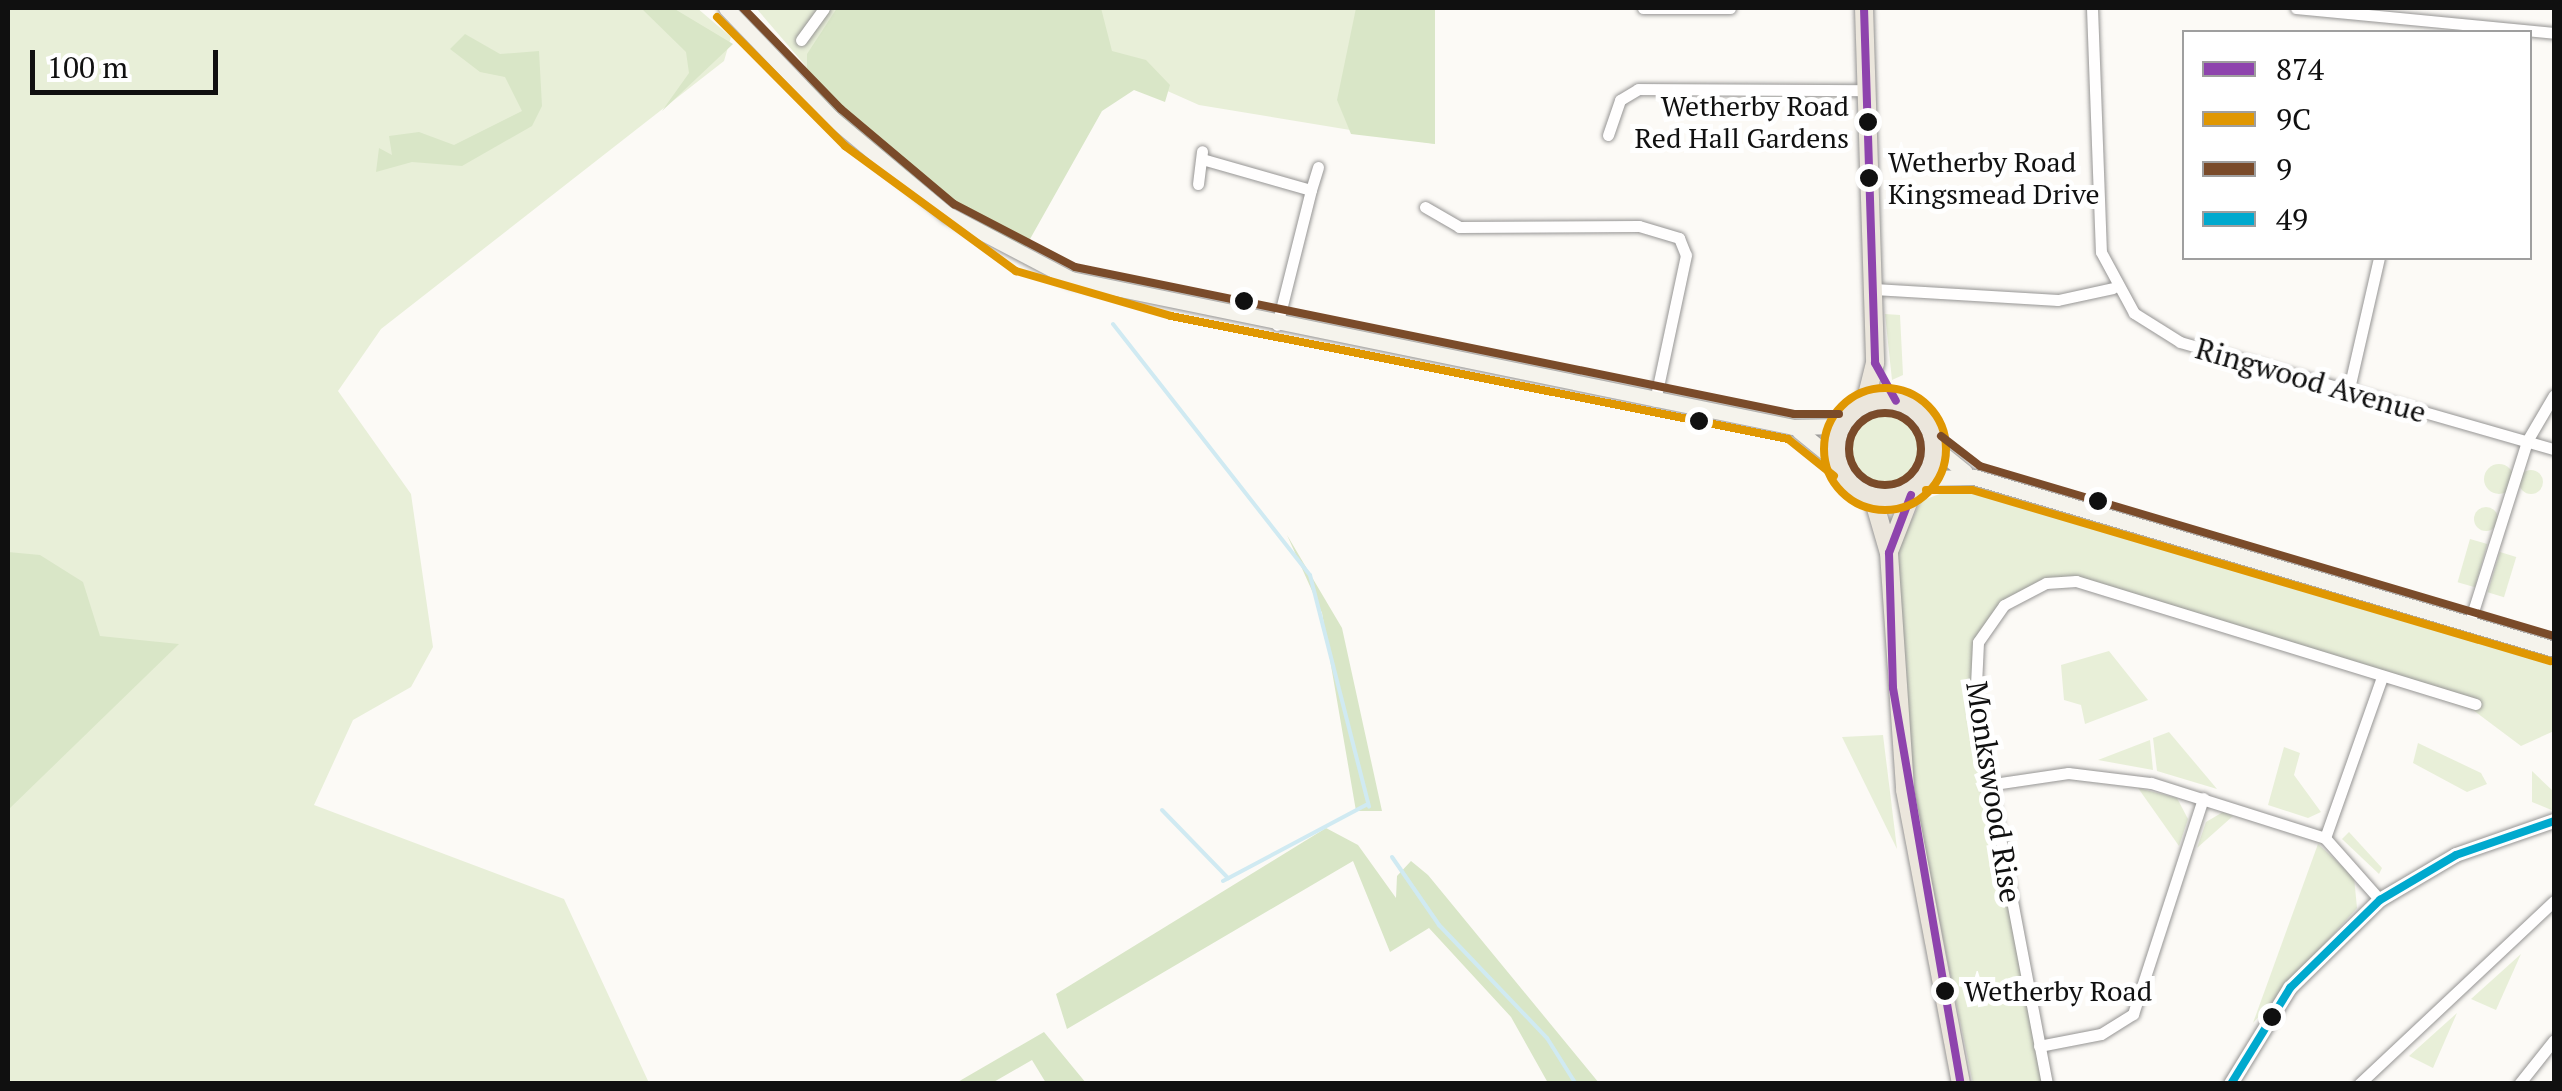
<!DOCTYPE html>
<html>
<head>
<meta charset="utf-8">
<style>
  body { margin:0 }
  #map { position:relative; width:2562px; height:1091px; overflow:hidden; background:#fcfaf6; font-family:"PT Serif",serif }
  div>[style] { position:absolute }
  .green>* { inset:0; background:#e8efd8; transform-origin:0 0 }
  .round { border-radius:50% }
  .forest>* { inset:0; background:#d9e6c7 }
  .stream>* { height:4px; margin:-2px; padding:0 2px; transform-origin:2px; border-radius:2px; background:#d0eaf2 }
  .roads { filter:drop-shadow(0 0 2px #969594) drop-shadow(0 0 2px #969594) }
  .minor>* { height:11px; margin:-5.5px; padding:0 5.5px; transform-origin:5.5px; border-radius:5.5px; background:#fffefe }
  .tertiary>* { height:14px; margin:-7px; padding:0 7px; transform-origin:7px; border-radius:7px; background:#fffefe }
  .secondary>* { height:15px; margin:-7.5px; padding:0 7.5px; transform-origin:7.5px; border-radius:7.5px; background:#f5f3ec }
  .primary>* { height:18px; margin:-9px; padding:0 9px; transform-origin:9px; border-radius:9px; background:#ebe6dc }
  .primary>.ring { margin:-9px; padding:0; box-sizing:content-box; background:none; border:18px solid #ebe6dc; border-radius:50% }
  .bus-1>* { height:8px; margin:-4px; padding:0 4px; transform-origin:4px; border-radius:4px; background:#8e44ad }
  .bus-2>* { height:8px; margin:-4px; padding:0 4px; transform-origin:4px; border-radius:4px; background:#e09702 }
  .bus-2>.ring { margin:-4px; padding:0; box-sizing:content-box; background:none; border:8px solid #e09702; border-radius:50% }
  .bus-3>* { height:8px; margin:-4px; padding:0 4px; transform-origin:4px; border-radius:4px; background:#7a4b2a }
  .bus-3>.ring { margin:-4px; padding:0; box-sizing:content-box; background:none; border:8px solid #7a4b2a; border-radius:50% }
  .bus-4>* { height:8px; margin:-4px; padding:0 4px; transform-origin:4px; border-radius:4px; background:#00a9ce }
  .dots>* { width:28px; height:28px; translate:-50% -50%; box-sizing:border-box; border:5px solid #fff; border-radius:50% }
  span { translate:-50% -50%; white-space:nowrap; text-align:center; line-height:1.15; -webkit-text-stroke:10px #fff; paint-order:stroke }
  .bus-label { font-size:28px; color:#101010 }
  .right { translate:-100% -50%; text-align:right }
  .left { translate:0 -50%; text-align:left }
  .street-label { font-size:30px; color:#101010 }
  .frame { position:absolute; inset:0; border:10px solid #101010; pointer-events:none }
  .legend { position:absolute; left:2182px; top:30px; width:350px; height:230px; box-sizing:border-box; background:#fff; border:2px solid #9f9f9f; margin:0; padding:12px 18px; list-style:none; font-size:30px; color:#101010 }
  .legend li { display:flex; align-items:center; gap:20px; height:50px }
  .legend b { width:50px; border:2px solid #9f9f9f }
  .scale { position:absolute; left:30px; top:50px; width:188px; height:45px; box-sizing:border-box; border:5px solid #101010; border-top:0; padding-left:12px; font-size:30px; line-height:35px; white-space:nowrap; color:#101010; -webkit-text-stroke:8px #fff; paint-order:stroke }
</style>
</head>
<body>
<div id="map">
  <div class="green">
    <div style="clip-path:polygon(8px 8px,697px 8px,731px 37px,724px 61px,381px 329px,338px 391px,411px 494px,433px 647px,411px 687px,353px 720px,314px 805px,564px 899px,649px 1083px,8px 1083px)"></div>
    <div style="clip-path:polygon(756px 8px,1435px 8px,1435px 144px,1199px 105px,1136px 77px,947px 204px,821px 104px,804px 64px)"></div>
    <div style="clip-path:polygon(1885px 314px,1900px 315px,1903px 375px,1892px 380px)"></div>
    <div class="round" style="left:1847px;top:412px;width:78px;height:78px"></div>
    <div class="round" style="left:2484px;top:464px;width:30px;height:30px"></div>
    <div class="round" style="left:2519px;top:470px;width:24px;height:24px"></div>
    <div style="clip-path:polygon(1966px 484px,2554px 661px,2554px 731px,2521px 746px,2473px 710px,2076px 581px,2023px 592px,1978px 642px,1974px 686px,2047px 1083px,1973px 1084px,1913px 792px,1896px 552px,1921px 501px)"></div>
    <div class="round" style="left:2474px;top:507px;width:24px;height:24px"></div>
    <div style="left:2470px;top:539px;width:18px;height:45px;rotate:16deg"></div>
    <div style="left:2500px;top:552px;width:17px;height:42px;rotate:17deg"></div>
    <div style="clip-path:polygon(2109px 651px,2148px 700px,2085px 724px,2081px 705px,2064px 700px,2061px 665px)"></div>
    <div style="clip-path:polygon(2169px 732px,2217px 789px,2157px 771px,2153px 738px)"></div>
    <div style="clip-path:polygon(1883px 735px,1897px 849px,1842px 737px)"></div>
    <div style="clip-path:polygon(2150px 740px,2153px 770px,2098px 760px)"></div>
    <div style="clip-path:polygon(2418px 743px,2481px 773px,2487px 784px,2467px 792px,2413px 763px)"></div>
    <div style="clip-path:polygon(2284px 747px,2300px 753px,2294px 775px,2321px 812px,2308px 818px,2268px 805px)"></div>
    <div style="clip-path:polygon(2532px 771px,2554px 792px,2554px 811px,2532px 802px)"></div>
    <div style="clip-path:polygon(2138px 788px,2177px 798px,2188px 819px,2179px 846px)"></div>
    <div style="clip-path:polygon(2223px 812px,2233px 816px,2197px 848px,2206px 822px)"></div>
    <div style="clip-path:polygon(2349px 832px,2382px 868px,2379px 874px,2342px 839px)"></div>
    <div style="clip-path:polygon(2318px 844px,2354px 877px,2357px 908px,2253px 1023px)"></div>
    <div style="clip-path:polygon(2521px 954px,2496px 1010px,2471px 999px)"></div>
    <div style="clip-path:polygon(2457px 1013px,2433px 1068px,2409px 1056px)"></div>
  </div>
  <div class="forest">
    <div style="clip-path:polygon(641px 8px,673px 8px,733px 44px,662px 111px,689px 73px,686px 52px)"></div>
    <div style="clip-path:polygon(837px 8px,1101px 8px,1112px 51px,1146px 60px,1170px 85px,1165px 102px,1134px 90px,1102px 111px,1025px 248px,947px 204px,807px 85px,807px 54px)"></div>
    <div style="clip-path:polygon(1356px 8px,1435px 8px,1435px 144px,1351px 134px,1337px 100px)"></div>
    <div style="clip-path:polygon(465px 34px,500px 54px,539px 51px,542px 106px,532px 126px,462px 166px,412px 162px,376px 172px,379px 148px,392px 155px,389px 136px,419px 132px,454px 145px,522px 111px,505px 77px,480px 72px,450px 49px)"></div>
    <div style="clip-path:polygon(1287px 535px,1342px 628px,1382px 811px,1356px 811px,1322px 613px)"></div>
    <div style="clip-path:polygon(8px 552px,40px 555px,83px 582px,100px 636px,179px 644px,8px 810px)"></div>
    <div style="clip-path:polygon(1326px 828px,1358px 845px,1396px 898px,1397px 876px,1411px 861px,1428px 875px,1599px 1083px,1548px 1083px,1511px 1017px,1429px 928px,1390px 952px,1353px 861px,1067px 1029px,1056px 994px)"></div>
    <div style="clip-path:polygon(1044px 1032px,1086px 1083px,1046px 1083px,1032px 1060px,992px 1083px,956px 1083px)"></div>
  </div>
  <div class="stream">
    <div style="left:1113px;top:324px;width:319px;rotate:51.9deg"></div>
    <div style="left:1310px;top:575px;width:239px;rotate:75.7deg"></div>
    <div style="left:1162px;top:810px;width:95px;rotate:45.9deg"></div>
    <div style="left:1392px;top:857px;width:83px;rotate:55.3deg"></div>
    <div style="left:1439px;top:925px;width:156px;rotate:46.3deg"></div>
    <div style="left:1547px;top:1038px;width:54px;rotate:57.8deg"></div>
    <div style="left:1223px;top:881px;width:164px;rotate:-28deg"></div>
  </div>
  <div class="roads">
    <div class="minor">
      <div style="left:1643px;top:8px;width:87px"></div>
      <div style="left:2092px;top:8px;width:244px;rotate:87.9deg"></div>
      <div style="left:2101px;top:252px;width:69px;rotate:61.6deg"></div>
      <div style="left:2134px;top:313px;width:54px;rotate:32.2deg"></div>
      <div style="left:2180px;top:342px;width:389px;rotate:16deg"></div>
      <div style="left:2296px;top:8px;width:259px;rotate:5.5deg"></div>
      <div style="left:801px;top:40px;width:39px;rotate:-54deg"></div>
      <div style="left:1608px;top:135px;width:37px;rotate:-71deg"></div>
      <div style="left:1620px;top:100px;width:21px;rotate:-31deg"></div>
      <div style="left:1638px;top:89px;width:228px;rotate:0.3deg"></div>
      <div style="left:1202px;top:159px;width:113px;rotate:15.9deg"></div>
      <div style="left:1311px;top:190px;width:139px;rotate:104.1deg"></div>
      <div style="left:1198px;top:184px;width:33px;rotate:-83deg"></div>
      <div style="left:1311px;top:190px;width:24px;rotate:-73deg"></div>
      <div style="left:1425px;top:207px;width:39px;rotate:30deg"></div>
      <div style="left:1459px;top:227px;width:180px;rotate:-0.3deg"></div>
      <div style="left:1639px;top:226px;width:42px;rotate:16.7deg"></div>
      <div style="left:1679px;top:238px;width:18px;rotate:68deg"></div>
      <div style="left:1686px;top:255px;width:149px;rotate:102deg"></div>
      <div style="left:1874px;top:289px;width:184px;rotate:3.4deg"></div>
      <div style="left:2058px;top:300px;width:56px;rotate:-12.3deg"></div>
      <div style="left:2348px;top:393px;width:139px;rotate:-77.1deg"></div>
      <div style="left:2470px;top:621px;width:189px;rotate:-72.4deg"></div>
      <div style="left:2527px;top:441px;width:53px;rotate:-59.6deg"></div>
      <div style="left:1987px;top:785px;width:82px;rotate:-8.4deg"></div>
      <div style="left:2068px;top:773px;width:84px;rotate:6.9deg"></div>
      <div style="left:2151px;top:783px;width:182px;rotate:17.5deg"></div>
      <div style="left:2325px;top:838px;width:83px;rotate:48.4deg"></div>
      <div style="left:2325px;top:838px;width:168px;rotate:-70.5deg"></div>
      <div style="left:2039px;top:1046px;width:63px;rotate:-11deg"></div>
      <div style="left:2101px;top:1034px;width:38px;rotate:-32deg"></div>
      <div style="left:2133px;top:1014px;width:227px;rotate:-72deg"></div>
      <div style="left:2047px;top:1084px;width:385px;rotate:-100.8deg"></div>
      <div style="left:1975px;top:706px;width:64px;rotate:-87.3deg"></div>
      <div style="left:1978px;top:642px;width:45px;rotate:-54.9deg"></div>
      <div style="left:2004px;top:605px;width:47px;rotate:-27.6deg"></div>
      <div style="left:2046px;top:583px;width:30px;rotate:-4deg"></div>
      <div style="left:2076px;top:581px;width:418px;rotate:17.1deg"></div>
      <div style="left:2359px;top:1084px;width:267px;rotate:-43.2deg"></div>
      <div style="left:2519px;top:1084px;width:56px;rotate:-51.5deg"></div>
    </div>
    <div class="tertiary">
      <div style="left:2231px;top:1084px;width:113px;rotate:-58.4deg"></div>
      <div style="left:2290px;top:988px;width:126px;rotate:-44.4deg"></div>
      <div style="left:2380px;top:900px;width:88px;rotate:-30.6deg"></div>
      <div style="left:2456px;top:855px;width:104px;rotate:-19.1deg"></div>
    </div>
    <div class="secondary">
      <div style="left:726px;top:8px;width:153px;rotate:46.1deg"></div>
      <div style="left:832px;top:118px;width:150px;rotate:39.9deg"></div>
      <div style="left:947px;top:214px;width:140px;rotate:27.7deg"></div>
      <div style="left:1071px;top:279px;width:737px;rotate:11.58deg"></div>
      <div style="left:1793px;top:427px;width:46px;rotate:-1.2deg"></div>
      <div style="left:1799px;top:431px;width:55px;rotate:39.1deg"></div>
      <div style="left:1933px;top:446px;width:41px;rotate:39.1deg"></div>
      <div style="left:1926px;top:478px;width:48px;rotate:-1.2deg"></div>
      <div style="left:1974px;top:477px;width:605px;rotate:16.52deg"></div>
    </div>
    <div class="primary">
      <div style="left:1864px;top:8px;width:355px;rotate:88.2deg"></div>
      <div style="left:1875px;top:363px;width:38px;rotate:104deg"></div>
      <div class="ring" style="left:1836px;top:400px;width:80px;height:80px"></div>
      <div style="left:1873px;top:498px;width:57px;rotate:73.8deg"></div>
      <div style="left:1889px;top:553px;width:238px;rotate:86.1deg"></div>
      <div style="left:1905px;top:790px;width:299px;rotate:79.2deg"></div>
      <div style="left:1890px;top:549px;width:58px;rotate:-68.7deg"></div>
    </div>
  </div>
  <div class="bus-1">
    <div style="left:1864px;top:8px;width:355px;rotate:88.2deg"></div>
    <div style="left:1875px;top:363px;width:43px;rotate:61.1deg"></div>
    <div style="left:1911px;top:495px;width:62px;rotate:110.8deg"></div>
    <div style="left:1889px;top:553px;width:135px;rotate:88.3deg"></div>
    <div style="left:1893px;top:688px;width:402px;rotate:80.3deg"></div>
  </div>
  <div class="bus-2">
    <div style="left:717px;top:17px;width:182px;rotate:45.2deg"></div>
    <div style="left:845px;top:146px;width:212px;rotate:36.2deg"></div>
    <div style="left:1016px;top:271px;width:161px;rotate:16.2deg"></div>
    <div style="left:1171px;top:316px;width:629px;rotate:11.27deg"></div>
    <div style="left:1788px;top:439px;width:59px;rotate:38.8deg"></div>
    <div class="ring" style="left:1824px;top:388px;width:114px;height:114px"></div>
    <div style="left:1926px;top:490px;width:46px"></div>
    <div style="left:1972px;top:490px;width:603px;rotate:16.48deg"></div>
  </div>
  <div class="bus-3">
    <div style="left:743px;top:8px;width:141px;rotate:45.9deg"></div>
    <div style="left:841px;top:109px;width:148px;rotate:40.1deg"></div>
    <div style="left:954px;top:204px;width:136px;rotate:27.5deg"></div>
    <div style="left:1075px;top:267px;width:734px;rotate:11.55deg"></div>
    <div style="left:1794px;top:414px;width:45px"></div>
    <div class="ring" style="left:1849px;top:413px;width:64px;height:64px"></div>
    <div style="left:1941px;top:436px;width:49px;rotate:37.6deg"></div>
    <div style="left:1980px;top:466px;width:599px;rotate:16.5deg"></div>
  </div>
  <div class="bus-4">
    <div style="left:2231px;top:1084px;width:113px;rotate:-58.4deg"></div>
    <div style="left:2290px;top:988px;width:126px;rotate:-44.4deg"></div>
    <div style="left:2380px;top:900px;width:88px;rotate:-30.6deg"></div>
    <div style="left:2456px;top:855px;width:104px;rotate:-19.1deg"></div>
  </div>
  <div class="dots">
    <div style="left:1868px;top:122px;background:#101010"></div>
    <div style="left:1869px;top:178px;background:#101010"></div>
    <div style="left:1244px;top:301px;background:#101010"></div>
    <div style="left:1699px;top:421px;background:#101010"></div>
    <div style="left:2098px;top:501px;background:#101010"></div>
    <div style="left:1945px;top:991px;background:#101010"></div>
    <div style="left:2272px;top:1017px;background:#101010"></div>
  </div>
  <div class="bus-label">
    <span class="right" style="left:1849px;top:122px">Wetherby Road<br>Red Hall Gardens</span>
    <span class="left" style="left:1888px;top:178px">Wetherby Road<br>Kingsmead Drive</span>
    <span class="left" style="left:1964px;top:991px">Wetherby Road</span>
  </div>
  <div class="street-label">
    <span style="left:2311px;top:380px;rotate:16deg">Ringwood Avenue</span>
    <span style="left:1994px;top:792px;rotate:81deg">Monkswood Rise</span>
  </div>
  <div class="frame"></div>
  <ul class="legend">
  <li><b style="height:12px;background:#8e44ad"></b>874</li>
  <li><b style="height:12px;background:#e09702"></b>9C</li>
  <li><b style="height:12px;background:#7a4b2a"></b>9</li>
  <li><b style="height:12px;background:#00a9ce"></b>49</li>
  </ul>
  <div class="scale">100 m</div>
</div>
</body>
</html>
